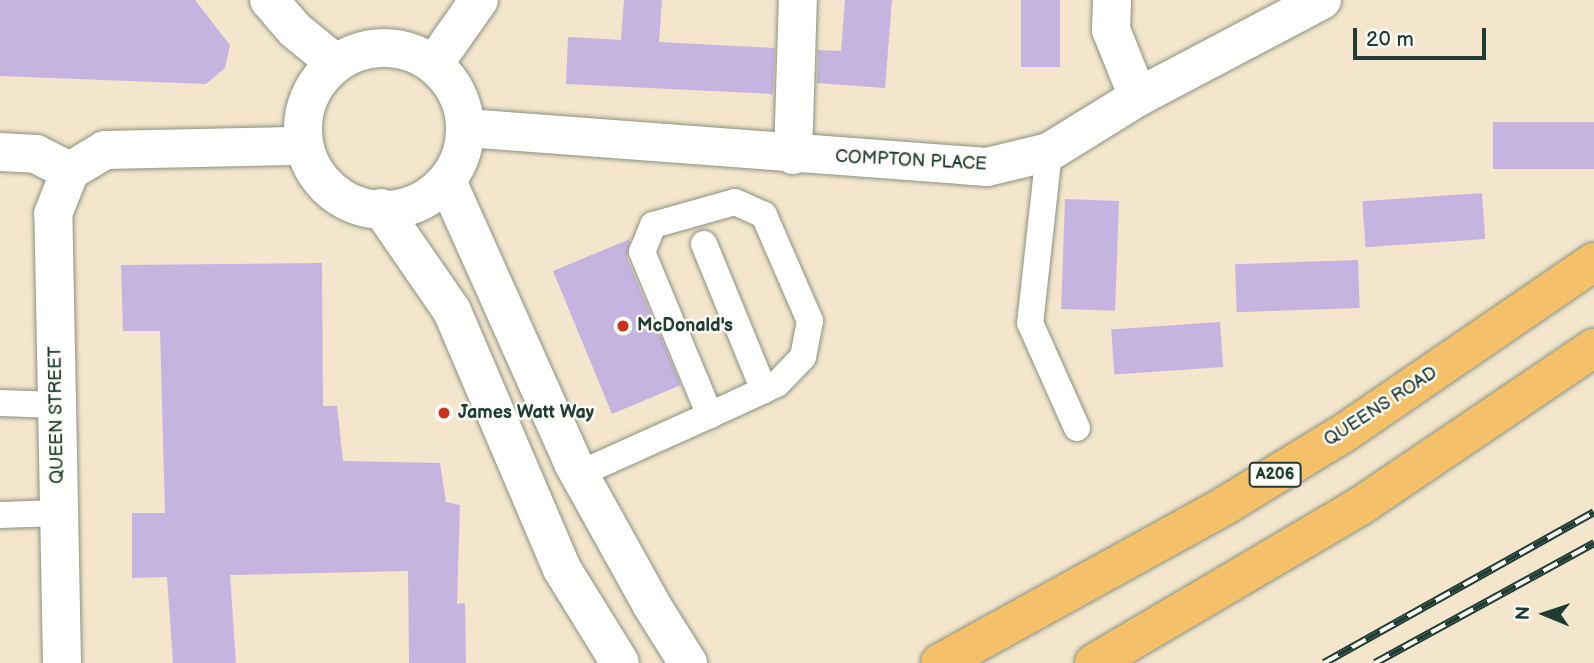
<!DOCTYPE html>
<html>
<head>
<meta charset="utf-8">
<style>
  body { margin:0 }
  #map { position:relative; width:1594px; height:663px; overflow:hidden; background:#f3e6cc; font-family:"Balsamiq Sans",sans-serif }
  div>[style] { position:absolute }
  .building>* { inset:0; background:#c6b4e0; transform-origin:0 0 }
  .roads { filter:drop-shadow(0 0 2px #899280) drop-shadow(0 0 2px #899280) }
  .service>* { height:26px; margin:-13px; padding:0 13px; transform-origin:13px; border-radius:13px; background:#fff }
  .minor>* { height:38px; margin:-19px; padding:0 19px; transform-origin:19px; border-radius:19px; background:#fff }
  .tertiary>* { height:38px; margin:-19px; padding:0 19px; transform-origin:19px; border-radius:19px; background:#fff }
  .tertiary>.ring { margin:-19px; padding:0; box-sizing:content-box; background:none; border:38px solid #fff; border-radius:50% }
  .primary>* { height:38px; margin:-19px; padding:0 19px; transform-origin:19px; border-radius:19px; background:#f4c16a }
  .rail>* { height:8px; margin-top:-4px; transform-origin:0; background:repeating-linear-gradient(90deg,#fdfcf7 0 16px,#1f3d34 0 32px); box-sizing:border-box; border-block:2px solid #1f3d34 }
  .dots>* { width:19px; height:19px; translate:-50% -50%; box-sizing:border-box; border:4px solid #fdfcf7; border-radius:50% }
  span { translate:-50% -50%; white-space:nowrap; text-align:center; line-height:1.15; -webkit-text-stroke:5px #fdfcf7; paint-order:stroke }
  .shield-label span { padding:2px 5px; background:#fdfcf7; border:2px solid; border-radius:5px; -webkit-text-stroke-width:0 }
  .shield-label { font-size:16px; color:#1f3d34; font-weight:700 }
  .street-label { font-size:18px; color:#1f3d34 }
  .poi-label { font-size:18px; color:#1f3d34; font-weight:700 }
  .left { translate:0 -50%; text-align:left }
  .north { position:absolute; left:1510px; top:579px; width:70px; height:70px; -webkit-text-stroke:5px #fdfcf7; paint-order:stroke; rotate:272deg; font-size:19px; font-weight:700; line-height:28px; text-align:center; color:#1f3d34 }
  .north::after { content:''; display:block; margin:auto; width:24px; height:32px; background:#1f3d34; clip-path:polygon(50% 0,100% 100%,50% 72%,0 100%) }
  .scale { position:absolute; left:1353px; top:28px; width:133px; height:32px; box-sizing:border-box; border:4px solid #1f3d34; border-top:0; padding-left:9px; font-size:21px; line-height:24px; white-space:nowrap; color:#1f3d34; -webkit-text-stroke:5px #fdfcf7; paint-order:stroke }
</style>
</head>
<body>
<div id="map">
  <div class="building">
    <div style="clip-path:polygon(0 0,195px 0,230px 45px,225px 68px,206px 84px,0 76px)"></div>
    <div style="clip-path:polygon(624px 0,662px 0,659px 42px,775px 48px,773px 94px,566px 84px,568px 37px,621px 40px)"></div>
    <div style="clip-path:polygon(845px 0,892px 0,885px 88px,817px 83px,818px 50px,841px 51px)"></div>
    <div style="left:1021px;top:0;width:39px;height:67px"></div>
    <div style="left:1594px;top:122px;width:47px;height:101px;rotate:90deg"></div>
    <div style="left:1482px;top:193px;width:46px;height:120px;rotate:86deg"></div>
    <div style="left:1065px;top:199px;width:54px;height:110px;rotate:2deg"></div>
    <div style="clip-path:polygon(630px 239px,627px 258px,681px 385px,612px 414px,553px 271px)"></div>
    <div style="left:1358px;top:260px;width:48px;height:123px;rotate:88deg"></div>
    <div style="clip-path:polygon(322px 263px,323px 406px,337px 406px,343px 461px,440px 463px,446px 502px,460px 505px,457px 604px,465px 603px,466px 663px,409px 663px,408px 571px,230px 575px,236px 663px,173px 663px,167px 577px,132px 578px,132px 513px,165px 513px,160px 331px,123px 331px,121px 265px)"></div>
    <div style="left:1220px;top:322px;width:45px;height:109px;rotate:86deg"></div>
  </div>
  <div class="roads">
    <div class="service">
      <div style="left:1049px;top:152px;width:172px;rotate:96.3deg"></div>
      <div style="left:1030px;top:323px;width:115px;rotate:65.9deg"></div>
      <div style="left:704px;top:244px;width:158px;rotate:67.7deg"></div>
      <div style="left:0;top:403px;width:57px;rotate:2deg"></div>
      <div style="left:579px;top:474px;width:144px;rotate:-24.2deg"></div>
      <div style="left:710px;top:415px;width:60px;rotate:-24.8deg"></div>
      <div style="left:764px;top:390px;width:14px;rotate:-25deg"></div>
      <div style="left:777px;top:384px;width:37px;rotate:-46deg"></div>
      <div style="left:803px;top:357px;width:37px;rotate:-79deg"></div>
      <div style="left:810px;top:321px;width:116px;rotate:-113.5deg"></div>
      <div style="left:764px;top:215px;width:32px;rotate:-156deg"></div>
      <div style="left:735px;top:202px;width:85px;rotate:164.3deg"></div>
      <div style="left:653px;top:225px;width:29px;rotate:112deg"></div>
      <div style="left:642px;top:252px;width:177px;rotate:67.4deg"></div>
      <div style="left:0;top:515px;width:59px;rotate:-1.9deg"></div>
    </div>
    <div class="minor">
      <div style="left:269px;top:0;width:40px;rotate:49deg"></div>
      <div style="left:295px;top:30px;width:49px;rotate:39.2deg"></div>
      <div style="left:1138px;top:97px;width:208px;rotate:-27.8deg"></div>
      <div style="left:466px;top:128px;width:522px;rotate:4.28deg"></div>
      <div style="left:987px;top:167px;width:64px;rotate:-13.6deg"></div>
      <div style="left:1049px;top:152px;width:105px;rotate:-31.7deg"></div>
      <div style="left:1138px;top:97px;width:72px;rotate:-111.9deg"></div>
      <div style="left:1111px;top:30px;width:30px;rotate:-88deg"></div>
      <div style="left:0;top:152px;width:36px;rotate:3deg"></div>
      <div style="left:36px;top:154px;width:38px;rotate:27deg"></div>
      <div style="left:70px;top:171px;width:41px;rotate:-31deg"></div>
      <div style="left:105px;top:150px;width:199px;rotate:-1.2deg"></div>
      <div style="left:793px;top:155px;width:155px;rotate:-88.2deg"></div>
      <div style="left:62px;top:663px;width:449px;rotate:-91.1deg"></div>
      <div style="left:53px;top:214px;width:46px;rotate:-68.4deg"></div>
    </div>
    <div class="tertiary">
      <div class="ring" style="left:303px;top:48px;width:124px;height:124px"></div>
      <div style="left:434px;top:64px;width:78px;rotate:-54.9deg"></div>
      <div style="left:447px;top:181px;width:309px;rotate:65.9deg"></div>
      <div style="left:573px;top:463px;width:161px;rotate:61deg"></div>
      <div style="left:651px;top:604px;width:70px;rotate:57.9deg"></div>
      <div style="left:381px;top:208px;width:125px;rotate:55.4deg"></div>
      <div style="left:452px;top:311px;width:280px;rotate:66.9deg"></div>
      <div style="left:562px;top:569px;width:110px;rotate:58.3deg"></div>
    </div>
    <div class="primary">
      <div style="left:940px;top:663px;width:327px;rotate:-28.9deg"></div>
      <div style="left:1226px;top:505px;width:142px;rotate:-31.4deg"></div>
      <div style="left:1347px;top:431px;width:299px;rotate:-34.4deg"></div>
      <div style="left:1094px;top:663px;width:308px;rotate:-30.5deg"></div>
      <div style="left:1359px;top:507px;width:284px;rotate:-34.1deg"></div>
    </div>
  </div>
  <div class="rail">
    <div style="left:1324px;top:663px;width:309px;rotate:-29.2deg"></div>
    <div style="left:1375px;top:663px;width:250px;rotate:-28.7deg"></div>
  </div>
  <div class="dots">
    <div style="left:623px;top:326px;background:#c8321e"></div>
    <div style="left:444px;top:413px;background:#c8321e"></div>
  </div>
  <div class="shield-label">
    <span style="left:1275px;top:475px">A206</span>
  </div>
  <div class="street-label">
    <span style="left:911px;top:161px;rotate:3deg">COMPTON PLACE</span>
    <span style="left:1381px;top:407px;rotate:-33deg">QUEENS ROAD</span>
    <span style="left:57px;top:415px;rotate:-91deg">QUEEN STREET</span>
  </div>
  <div class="poi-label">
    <span class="left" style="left:637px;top:326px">McDonald's</span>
    <span class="left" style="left:458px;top:413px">James Watt Way</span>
  </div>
  <div class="north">N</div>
  <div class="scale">20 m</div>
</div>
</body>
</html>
